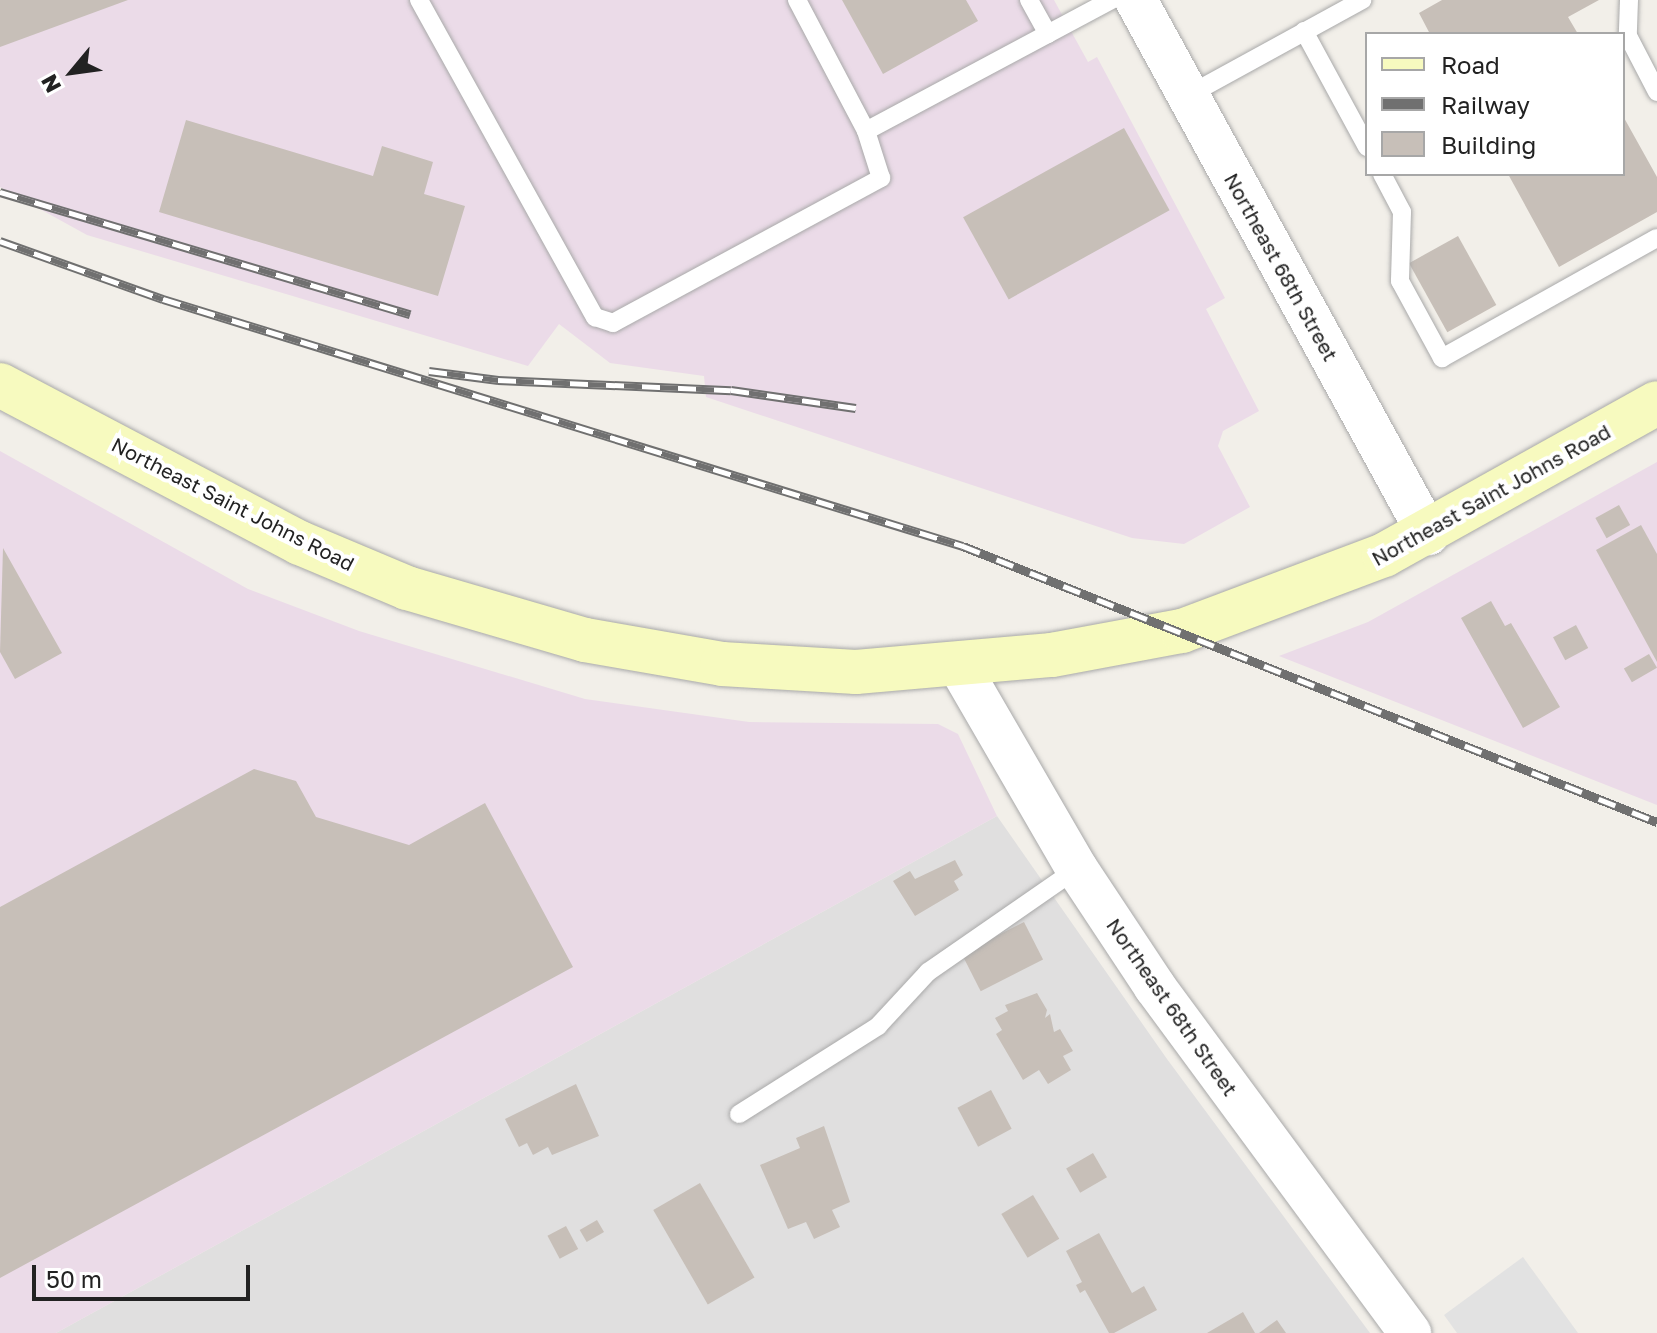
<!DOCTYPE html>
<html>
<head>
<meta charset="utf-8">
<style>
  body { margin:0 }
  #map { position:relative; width:1657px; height:1333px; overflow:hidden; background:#f2efe9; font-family:"Golos Text",sans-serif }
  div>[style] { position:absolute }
  .residential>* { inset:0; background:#e0dfdf }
  .industrial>* { inset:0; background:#ebdbe8 }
  .parking>* { inset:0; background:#e2e2e2 }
  .building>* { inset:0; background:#c7bfb8; transform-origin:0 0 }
  .roads { filter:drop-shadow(0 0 2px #a9a9a9) drop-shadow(0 0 2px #a9a9a9) }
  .service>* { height:18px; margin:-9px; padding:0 9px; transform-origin:9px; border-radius:9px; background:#fff }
  .tertiary>* { height:42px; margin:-21px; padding:0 21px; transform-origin:21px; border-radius:21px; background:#fff }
  .secondary>* { height:44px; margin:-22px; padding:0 22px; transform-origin:22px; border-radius:22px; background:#f7fabf }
  .rail>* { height:9px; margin-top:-4.5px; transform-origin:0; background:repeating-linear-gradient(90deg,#fff 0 18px,#707070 0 36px); box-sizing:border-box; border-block:2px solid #707070 }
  span { translate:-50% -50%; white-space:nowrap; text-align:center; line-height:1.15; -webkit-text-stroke:8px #fff; paint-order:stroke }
  .street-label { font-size:20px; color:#222 }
  .legend { position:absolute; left:1365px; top:32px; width:260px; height:144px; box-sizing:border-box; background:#fff; border:2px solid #a7a7a7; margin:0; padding:10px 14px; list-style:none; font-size:24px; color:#222 }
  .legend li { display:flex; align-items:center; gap:16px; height:40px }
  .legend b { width:40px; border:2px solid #a7a7a7 }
  .north { position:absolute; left:32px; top:32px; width:80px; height:80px; -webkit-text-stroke:6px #fff; paint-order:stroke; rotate:241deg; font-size:22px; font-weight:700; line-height:32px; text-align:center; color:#222 }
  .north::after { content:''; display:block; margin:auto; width:28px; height:36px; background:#222; clip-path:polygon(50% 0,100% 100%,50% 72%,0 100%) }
  .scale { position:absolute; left:32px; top:1265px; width:218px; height:36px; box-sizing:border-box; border:4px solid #222; border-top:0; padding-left:10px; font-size:24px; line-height:28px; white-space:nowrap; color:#222; -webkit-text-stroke:6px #fff; paint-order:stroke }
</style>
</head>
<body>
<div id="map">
  <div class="residential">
    <div style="clip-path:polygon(997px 816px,1167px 1059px,1370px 1333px,56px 1333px)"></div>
  </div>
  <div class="industrial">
    <div style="clip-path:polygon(0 0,1054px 0,1088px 62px,1097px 57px,1225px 298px,1206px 309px,1259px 411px,1223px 431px,1218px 446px,1250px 507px,1184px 544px,1132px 538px,706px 397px,704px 376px,610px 363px,559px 324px,528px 366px,87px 235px,0 187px)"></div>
    <div style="clip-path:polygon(0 451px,248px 589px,359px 631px,585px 699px,749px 722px,938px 724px,958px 734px,997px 816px,56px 1333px,0 1333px)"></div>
    <div style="clip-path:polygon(1657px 462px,1657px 805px,1279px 656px,1368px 622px)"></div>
  </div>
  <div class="parking">
    <div style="clip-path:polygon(1523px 1257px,1578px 1333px,1457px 1333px,1444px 1315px)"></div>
  </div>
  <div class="building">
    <div style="clip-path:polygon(0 0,128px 0,0 47px)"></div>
    <div style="clip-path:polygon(842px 0,966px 0,978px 21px,883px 74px)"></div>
    <div style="clip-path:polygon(1442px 0,1599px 0,1568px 17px,1578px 34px,1430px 34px,1419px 13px)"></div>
    <div style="clip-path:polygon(1623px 116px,1657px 177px,1657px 212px,1559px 267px,1508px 174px,1623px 174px)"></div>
    <div style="clip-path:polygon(186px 120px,373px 176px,382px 146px,433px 162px,424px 194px,465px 206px,438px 296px,159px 212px)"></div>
    <div style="left:1124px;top:128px;width:94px;height:184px;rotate:61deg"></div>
    <div style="left:1458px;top:236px;width:79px;height:56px;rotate:61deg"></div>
    <div style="left:1619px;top:505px;width:23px;height:27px;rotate:61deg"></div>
    <div style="clip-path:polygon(1641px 525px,1657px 554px,1657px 662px,1596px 550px)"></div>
    <div style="clip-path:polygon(3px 548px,62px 653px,15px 679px,0 652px)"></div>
    <div style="clip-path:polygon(1491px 601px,1505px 626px,1511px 623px,1560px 707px,1523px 728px,1461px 618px)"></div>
    <div style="left:1576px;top:625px;width:26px;height:26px;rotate:62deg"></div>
    <div style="left:1649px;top:654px;width:16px;height:29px;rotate:60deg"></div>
    <div style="clip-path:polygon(254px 769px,296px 781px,316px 817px,409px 845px,485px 803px,573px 967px,0 1278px,0 907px)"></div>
    <div style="clip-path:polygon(955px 860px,963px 875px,954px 881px,959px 890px,915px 916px,893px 881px,910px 871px,915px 879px)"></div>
    <div style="left:1024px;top:922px;width:42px;height:70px;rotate:63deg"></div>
    <div style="clip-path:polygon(1037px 993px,1047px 1010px,1045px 1018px,1050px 1014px,1054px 1032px,1060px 1029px,1073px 1051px,1063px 1056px,1071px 1070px,1048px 1084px,1039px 1070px,1023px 1080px,996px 1034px,1002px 1030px,995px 1018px,1008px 1011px,1005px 1005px)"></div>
    <div style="clip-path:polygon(576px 1084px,599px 1136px,552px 1155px,548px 1147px,533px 1155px,527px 1143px,519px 1147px,505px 1119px)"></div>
    <div style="left:991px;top:1090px;width:44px;height:38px;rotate:62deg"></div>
    <div style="clip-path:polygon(824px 1126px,850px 1202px,832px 1210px,840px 1227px,814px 1239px,806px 1222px,788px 1229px,760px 1165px,800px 1148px,796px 1138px)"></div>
    <div style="left:1093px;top:1153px;width:28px;height:31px;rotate:60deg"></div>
    <div style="left:700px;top:1183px;width:109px;height:54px;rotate:60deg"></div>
    <div style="left:1033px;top:1195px;width:51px;height:37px;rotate:59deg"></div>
    <div style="left:597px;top:1220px;width:14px;height:20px;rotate:60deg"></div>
    <div style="left:566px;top:1226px;width:26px;height:21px;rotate:62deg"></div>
    <div style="clip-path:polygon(1099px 1233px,1132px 1293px,1144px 1286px,1157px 1310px,1114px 1333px,1109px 1333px,1085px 1290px,1080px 1293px,1076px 1285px,1082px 1282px,1066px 1251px)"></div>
    <div style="clip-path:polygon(1243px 1312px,1255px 1333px,1207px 1333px)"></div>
    <div style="clip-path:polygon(1277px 1320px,1286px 1333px,1259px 1333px)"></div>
  </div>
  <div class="roads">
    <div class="service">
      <div style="left:419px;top:0;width:363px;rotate:61deg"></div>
      <div style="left:595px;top:317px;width:19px;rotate:18deg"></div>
      <div style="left:613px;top:323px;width:305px;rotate:-28.4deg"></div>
      <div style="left:881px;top:178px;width:49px;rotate:-107.7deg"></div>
      <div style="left:866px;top:131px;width:278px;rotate:-28.1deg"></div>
      <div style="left:797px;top:0;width:148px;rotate:62.2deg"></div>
      <div style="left:1029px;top:0;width:39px;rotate:61deg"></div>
      <div style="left:1629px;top:0;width:36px;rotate:92deg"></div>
      <div style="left:1628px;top:36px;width:63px;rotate:62.6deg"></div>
      <div style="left:1304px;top:31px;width:132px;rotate:61.5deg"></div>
      <div style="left:1187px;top:96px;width:200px;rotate:-28.7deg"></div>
      <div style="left:1382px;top:174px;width:43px;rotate:62.2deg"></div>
      <div style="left:1402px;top:212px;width:69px;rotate:91.7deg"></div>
      <div style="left:1400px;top:281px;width:88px;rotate:61.4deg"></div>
      <div style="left:1442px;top:358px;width:246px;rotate:-29.2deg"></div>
      <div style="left:739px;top:1114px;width:165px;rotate:-32.3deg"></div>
      <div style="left:878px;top:1026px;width:74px;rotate:-47.2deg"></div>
      <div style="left:928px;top:972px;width:181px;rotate:-34.7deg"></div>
    </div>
    <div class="tertiary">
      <div style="left:1136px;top:0;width:609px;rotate:61.33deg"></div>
      <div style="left:958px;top:664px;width:237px;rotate:59.9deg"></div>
      <div style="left:1077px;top:869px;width:141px;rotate:56.5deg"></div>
      <div style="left:1155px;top:987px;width:430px;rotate:53.6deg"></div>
    </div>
    <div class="secondary">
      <div style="left:0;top:385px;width:339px;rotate:27.8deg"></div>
      <div style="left:300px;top:543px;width:116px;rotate:22.8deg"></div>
      <div style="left:407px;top:588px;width:185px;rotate:16.3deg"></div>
      <div style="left:585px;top:640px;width:139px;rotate:9.9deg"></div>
      <div style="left:722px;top:664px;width:134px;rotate:3.4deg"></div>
      <div style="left:856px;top:672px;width:197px;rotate:-5deg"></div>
      <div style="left:1052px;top:655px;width:132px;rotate:-10.5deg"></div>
      <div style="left:1182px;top:631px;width:216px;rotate:-20.6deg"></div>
      <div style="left:1384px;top:555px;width:312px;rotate:-29.1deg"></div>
    </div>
  </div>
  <div class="rail">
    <div style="left:0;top:192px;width:428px;rotate:16.6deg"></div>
    <div style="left:0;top:241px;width:173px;rotate:19.6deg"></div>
    <div style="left:163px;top:299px;width:837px;rotate:17.16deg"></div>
    <div style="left:963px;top:546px;width:747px;rotate:21.69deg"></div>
    <div style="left:429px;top:371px;width:70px;rotate:7.4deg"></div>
    <div style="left:498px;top:380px;width:233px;rotate:2.5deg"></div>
    <div style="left:731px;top:390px;width:126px;rotate:8.2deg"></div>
  </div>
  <div class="street-label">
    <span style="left:1281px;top:267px;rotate:61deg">Northeast 68th Street</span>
    <span style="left:1491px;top:495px;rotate:-29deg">Northeast Saint Johns Road</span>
    <span style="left:233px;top:504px;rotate:27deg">Northeast Saint Johns Road</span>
    <span style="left:1172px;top:1007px;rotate:55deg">Northeast 68th Street</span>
  </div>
  <ul class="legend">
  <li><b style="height:10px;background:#f7fabf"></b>Road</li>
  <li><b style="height:10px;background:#707070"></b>Railway</li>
  <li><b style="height:22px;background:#c7bfb8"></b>Building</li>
  </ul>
  <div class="north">N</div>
  <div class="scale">50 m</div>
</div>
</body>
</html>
